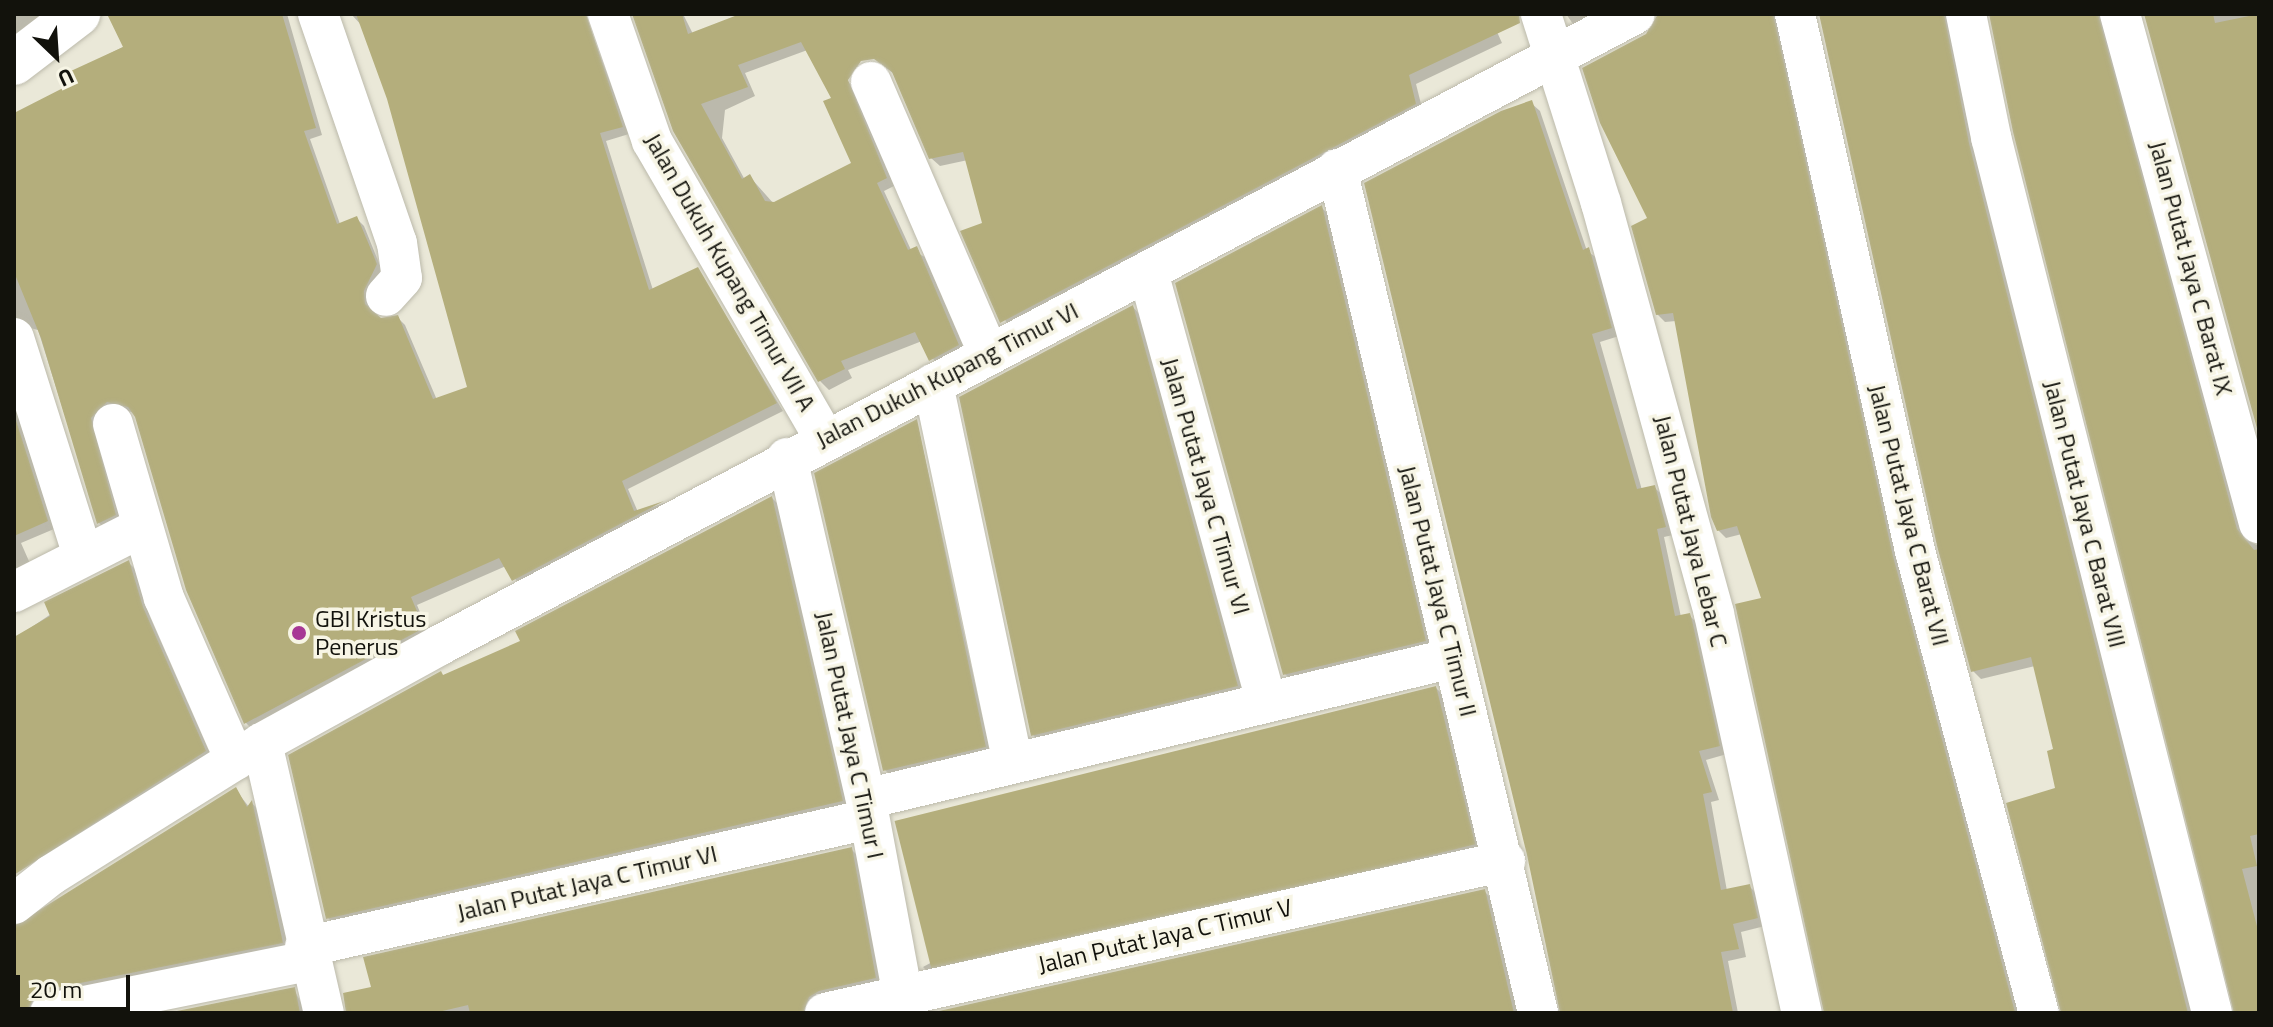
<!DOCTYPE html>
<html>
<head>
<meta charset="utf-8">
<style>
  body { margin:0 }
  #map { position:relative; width:2273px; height:1027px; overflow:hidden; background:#eae8d8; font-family:"Titillium Web",sans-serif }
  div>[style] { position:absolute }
  .shadow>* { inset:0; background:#0003 }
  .building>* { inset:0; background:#b4ae7c; transform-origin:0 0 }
  .roads { filter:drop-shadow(0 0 2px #bcbaab) drop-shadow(0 0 2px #bcbaab) }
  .minor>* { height:40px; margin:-20px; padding:0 20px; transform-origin:20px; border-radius:20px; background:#fff }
  .tertiary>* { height:44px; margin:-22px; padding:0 22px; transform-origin:22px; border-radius:22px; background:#fff }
  .dots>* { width:22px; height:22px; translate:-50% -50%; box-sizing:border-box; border:4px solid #f7f5e5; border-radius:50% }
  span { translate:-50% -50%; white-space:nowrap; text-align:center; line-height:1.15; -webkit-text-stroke:7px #f7f5e5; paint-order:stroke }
  .street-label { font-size:24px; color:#12120c }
  .poi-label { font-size:24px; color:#12120c }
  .left { translate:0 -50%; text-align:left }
  .frame { position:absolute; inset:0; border:16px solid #12120c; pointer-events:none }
  .north { position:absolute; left:16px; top:16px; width:80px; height:80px; -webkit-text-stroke:6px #f7f5e5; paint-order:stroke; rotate:155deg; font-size:22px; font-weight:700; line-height:32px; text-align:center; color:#12120c }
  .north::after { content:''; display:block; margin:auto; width:28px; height:36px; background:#12120c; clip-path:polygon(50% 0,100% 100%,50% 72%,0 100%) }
  .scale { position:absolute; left:16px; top:975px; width:114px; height:36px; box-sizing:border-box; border:4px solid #12120c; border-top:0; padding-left:10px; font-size:24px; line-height:28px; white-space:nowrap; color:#12120c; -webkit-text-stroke:6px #f7f5e5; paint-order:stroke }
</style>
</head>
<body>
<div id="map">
  <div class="shadow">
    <div style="clip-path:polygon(14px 14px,51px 14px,14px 42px)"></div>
    <div style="clip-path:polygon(189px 14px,287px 14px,322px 135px,310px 139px,340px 224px,356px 218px,364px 226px,383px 273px,370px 299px,371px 313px,380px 320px,397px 317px,405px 325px,437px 400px,469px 389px,389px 99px,364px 28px,351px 14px,585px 14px,629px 134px,606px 141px,653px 290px,698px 270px,783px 411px,628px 489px,638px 512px,664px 503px,670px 509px,521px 587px,506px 566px,417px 605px,430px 636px,253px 730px,246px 723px,135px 413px,115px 408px,122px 522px,106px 530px,99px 523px,38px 330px,14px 324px,14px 134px,68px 88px,63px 77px)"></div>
    <div style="clip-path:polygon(670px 14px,683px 14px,693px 34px,746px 14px,810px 14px,821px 45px,745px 73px,755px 96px,725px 110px,722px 138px,745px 180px,750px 177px,774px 204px,854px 164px,833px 99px,848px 82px,856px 90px,894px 186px,884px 191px,911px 250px,925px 257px,967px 354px,939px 368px,922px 341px,848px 370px,852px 378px,829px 390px,820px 381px,675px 131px)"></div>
    <div style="clip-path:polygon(861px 14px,1489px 14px,1502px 43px,1416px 84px,1423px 112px,1010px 330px,963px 232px,985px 225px,968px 160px,940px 166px,931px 158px,895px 75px,875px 58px)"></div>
    <div style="clip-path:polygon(1566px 14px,1613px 14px,1578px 31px)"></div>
    <div style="clip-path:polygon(1657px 14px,1782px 14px,2020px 1013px,1827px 1013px,1737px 605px,1764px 600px,1742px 534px,1726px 538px,1718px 530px,1676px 321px,1665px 322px,1657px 314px,1650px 218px,1648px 36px,1657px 26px)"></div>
    <div style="clip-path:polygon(1821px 14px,1955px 14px,2193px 1013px,2062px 1013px,2056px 751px,2035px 666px,1981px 679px,1973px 671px)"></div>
    <div style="clip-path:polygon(1992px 14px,2107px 14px,2105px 29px,2244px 539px,2259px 546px,2259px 1013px,2234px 1013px)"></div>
    <div style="clip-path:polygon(2146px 14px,2259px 14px,2259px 428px)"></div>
    <div style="clip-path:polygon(1531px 103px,1540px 111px,1587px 251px,1597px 258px,1619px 336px,1600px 342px,1642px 490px,1654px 487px,1663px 496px,1673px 535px,1664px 537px,1681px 617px,1689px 615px,1698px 624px,1727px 754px,1706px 760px,1719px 800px,1711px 802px,1727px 891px,1749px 886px,1758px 895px,1765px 926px,1741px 932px,1746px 957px,1728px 961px,1738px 1013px,1561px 1013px)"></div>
    <div style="clip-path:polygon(1322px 208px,1330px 216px,1433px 649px,1293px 682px,1285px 674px)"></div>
    <div style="clip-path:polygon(1133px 307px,1141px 316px,1246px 694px,1041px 743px,1033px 735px)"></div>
    <div style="clip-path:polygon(14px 402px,54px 529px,21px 543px,32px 568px,14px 577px)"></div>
    <div style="clip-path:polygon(917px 422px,990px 751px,890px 775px,885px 770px)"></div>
    <div style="clip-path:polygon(772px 498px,780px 506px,850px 809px,336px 926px,328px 918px,444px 676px,523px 642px)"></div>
    <div style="clip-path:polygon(128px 562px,136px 570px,150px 617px,213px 760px,46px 864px,14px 809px,14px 639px)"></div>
    <div style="clip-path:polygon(1436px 688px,1444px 696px,1481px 852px,931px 975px,923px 967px)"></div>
    <div style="clip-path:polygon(235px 789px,249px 807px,252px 803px,259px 811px,290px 951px,38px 1013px,14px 1013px,14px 928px)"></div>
    <div style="clip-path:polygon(851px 849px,859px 857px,883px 986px,815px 1013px,347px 1013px,373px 988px)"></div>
    <div style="clip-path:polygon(1484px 891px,1493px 900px,1520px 1013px,940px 1013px)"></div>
    <div style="clip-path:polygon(294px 990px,307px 1013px,177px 1013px)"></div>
  </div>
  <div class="building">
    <div style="clip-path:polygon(107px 14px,282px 14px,316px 128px,304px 131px,337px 224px,357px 216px,377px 264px,364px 291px,365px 304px,381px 318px,398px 315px,433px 399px,467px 387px,387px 99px,356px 14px,586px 14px,623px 127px,600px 133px,649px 290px,698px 267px,777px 403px,622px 481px,634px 511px,664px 501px,512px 581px,499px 558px,411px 597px,424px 628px,244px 724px,186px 590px,135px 417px,128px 407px,107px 402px,91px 418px,116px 515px,97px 524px,41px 338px,14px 272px,14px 113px,65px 87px,60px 76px,123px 47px)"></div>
    <div style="clip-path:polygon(evenodd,632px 14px,682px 14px,688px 34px,740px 14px,1519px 14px,1520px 23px,1409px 75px,1416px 104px,1000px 323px,960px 231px,982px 223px,963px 152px,929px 159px,892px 72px,874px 59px,861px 61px,848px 80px,887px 178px,877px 183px,908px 250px,917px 246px,959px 345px,929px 361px,915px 332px,841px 361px,845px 369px,818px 382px,673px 131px,632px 14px,801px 42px,831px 98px,823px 101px,851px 163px,774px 202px,765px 201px,750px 174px,742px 179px,701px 104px,748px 87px,738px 65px,801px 42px)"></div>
    <div style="clip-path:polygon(1658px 14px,1773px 14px,1893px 556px,2015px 1012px,1824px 1013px,1735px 604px,1761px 598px,1737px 526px,1717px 531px,1711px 517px,1673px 313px,1656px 315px,1631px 226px,1647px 218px,1600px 123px,1582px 68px,1646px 34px)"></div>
    <div style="clip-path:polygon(1819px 14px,1944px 14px,1969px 143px,2188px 1013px,2061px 1013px,2006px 803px,2055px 788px,2047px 751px,2053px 749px,2031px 657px,1971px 672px,1937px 546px)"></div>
    <div style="clip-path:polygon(1989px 14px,2098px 14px,2237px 529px,2254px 550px,2259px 549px,2259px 834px,2250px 836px,2257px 866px,2242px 869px,2259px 934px,2259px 1013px,2234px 1013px,2013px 132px)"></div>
    <div style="clip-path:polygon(2144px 14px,2213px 14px,2215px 23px,2259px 14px,2259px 436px)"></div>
    <div style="clip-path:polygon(1532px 100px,1583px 250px,1589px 247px,1612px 328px,1592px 334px,1637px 489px,1655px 485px,1666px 527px,1657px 529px,1675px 616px,1690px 613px,1692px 620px,1720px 746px,1699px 751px,1712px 792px,1703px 794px,1721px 890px,1750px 884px,1758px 918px,1733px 924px,1739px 949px,1721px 952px,1733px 1013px,1560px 1013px,1527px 855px,1364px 183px,1501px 111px)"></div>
    <div style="clip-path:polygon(1322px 205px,1426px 641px,1283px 675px,1175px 283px)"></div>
    <div style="clip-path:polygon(1133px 305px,1238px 686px,1031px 736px,959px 397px)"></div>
    <div style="clip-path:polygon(14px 414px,48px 521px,14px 536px)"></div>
    <div style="clip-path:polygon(917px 419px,986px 747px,883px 771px,814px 473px)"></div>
    <div style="clip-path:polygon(772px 496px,843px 801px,326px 919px,288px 755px,441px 671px,443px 675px,520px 641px,515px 631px)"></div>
    <div style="clip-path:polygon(129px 560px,143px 607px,206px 751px,14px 875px,14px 637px,50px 616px,44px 602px)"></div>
    <div style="left:1436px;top:686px;width:163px;height:558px;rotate:76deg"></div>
    <div style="clip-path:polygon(236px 787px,247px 807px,252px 800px,283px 943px,45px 990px,34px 996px,28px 1010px,14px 1013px,14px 926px)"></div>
    <div style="clip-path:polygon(852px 847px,876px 978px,819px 991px,809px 997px,803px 1013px,470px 1013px,468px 1005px,434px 1013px,346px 1013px,343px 993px,371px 987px,363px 957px)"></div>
    <div style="clip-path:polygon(1485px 889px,1514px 1013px,930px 1013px)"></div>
    <div style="clip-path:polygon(295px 987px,300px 1013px,167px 1013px)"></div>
  </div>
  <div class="roads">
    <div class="minor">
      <div style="left:318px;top:14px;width:242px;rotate:71deg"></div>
      <div style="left:397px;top:243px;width:35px;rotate:82deg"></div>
      <div style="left:402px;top:278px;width:24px;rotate:132deg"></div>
      <div style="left:608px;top:14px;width:134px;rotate:70.9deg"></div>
      <div style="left:652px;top:141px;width:343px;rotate:59.9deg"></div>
      <div style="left:1541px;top:14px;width:198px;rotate:72.4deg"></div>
      <div style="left:1601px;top:203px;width:426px;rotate:74.6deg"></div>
      <div style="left:1714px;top:614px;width:409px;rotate:77.6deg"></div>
      <div style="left:1795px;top:14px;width:550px;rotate:77.4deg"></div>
      <div style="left:1915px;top:551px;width:478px;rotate:75deg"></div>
      <div style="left:1966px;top:14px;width:126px;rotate:78.5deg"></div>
      <div style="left:1991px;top:137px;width:903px;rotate:75.84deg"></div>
      <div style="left:2120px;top:14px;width:528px;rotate:74.73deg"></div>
      <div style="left:871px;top:82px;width:297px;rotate:66.6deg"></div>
      <div style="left:1337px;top:169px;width:868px;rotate:76.6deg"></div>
      <div style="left:1148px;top:272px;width:443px;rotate:74.6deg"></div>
      <div style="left:14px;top:338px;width:229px;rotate:72.4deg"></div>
      <div style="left:933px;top:384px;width:387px;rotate:78.1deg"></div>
      <div style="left:113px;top:424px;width:181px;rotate:73.7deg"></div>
      <div style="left:164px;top:598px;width:177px;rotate:66.3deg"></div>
      <div style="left:787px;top:458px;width:350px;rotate:77deg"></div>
      <div style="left:866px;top:799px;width:218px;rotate:79.4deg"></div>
      <div style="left:14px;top:592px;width:141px;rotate:-26.9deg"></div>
      <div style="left:262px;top:743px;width:277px;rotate:77.1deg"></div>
      <div style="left:866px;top:799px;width:604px;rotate:-13.51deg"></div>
      <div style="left:14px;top:904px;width:47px;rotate:-38.1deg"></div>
      <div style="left:51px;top:875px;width:249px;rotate:-32deg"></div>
      <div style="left:262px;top:743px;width:203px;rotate:-28.8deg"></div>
      <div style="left:440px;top:645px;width:1351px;rotate:-27.84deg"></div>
      <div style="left:305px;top:947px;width:578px;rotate:-12.79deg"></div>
      <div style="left:50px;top:1013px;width:264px;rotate:-11.4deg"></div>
      <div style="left:825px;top:1013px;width:697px;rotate:-12.6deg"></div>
    </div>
    <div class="tertiary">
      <div style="left:14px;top:63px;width:81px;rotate:-37.4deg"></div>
    </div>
  </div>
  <div class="dots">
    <div style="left:299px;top:633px;background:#a73795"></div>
  </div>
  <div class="street-label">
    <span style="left:2191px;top:268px;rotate:75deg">Jalan Putat Jaya C Barat IX</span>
    <span style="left:730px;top:272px;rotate:60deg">Jalan Dukuh Kupang Timur VII A</span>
    <span style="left:947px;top:375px;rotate:-27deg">Jalan Dukuh Kupang Timur VI</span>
    <span style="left:1206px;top:486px;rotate:74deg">Jalan Putat Jaya C Timur VI</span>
    <span style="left:2085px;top:514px;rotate:76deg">Jalan Putat Jaya C Barat VIII</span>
    <span style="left:1909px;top:515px;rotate:76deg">Jalan Putat Jaya C Barat VII</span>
    <span style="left:1691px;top:531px;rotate:76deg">Jalan Putat Jaya Lebar C</span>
    <span style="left:1438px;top:591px;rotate:76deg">Jalan Putat Jaya C Timur II</span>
    <span style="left:850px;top:735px;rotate:78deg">Jalan Putat Jaya C Timur I</span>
    <span style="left:587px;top:883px;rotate:-13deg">Jalan Putat Jaya C Timur VI</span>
    <span style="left:1165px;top:936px;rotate:-13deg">Jalan Putat Jaya C Timur V</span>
  </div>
  <div class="poi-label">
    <span class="left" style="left:315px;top:633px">GBI Kristus<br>Penerus</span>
  </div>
  <div class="frame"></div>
  <div class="north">U</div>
  <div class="scale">20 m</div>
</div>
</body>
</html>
